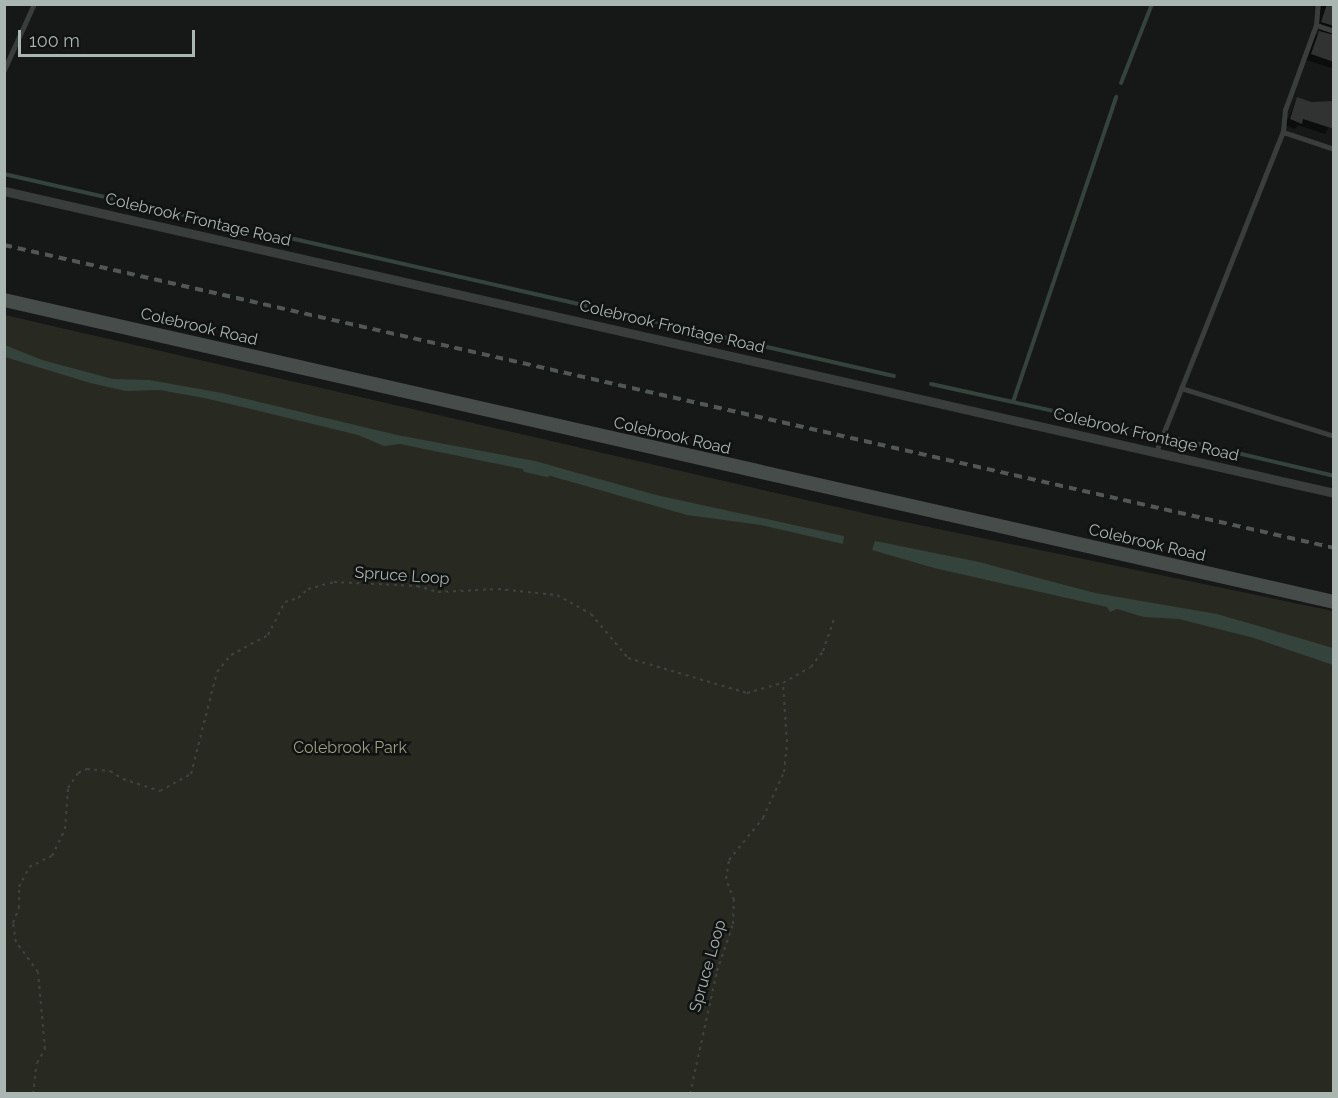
<!DOCTYPE html>
<html>
<head>
<meta charset="utf-8">
<style>
  body { margin:0 }
  #map { position:relative; width:1338px; height:1098px; overflow:hidden; background:#161717; font-family:Raleway,sans-serif }
  div>[style] { position:absolute }
  .green>* { inset:0; background:#282a22 }
  .water>* { inset:0; background:#34433b }
  .shadow>* { inset:0; background:#0007 }
  .stream>* { height:4px; margin:-2px; padding:0 2px; transform-origin:2px; border-radius:2px; background:#34433b }
  .building>* { inset:0; background:#313333 }
  .path>* { height:2px; margin-top:-1px; transform-origin:0; background:repeating-linear-gradient(90deg,#3d4341 0 3px,transparent 0 7.5px) }
  .lane>* { height:4.5px; margin:-2.25px; padding:0 2.25px; transform-origin:2.25px; border-radius:2.25px; background:#393e3d }
  .street>* { height:9px; margin:-4.5px; padding:0 4.5px; transform-origin:4.5px; border-radius:4.5px; background:#393e3d }
  .secondary>* { height:14px; margin:-7px; padding:0 7px; transform-origin:7px; border-radius:7px; background:#454c4a }
  .rail>* { height:4px; margin-top:-2px; transform-origin:0; background:repeating-linear-gradient(90deg,#505755 0 8px,transparent 0 14px) }
  span { translate:-50% -50%; white-space:nowrap; text-align:center; line-height:1.15; -webkit-text-stroke:5px #111212; paint-order:stroke }
  .street-label { font-size:16px; color:#a9b6b2 }
  .park-label { font-size:16px; color:#9e9f82 }
  .frame { position:absolute; inset:0; border:6px solid #a9b6b2; pointer-events:none }
  .scale { position:absolute; left:18px; top:30px; width:177px; height:27px; box-sizing:border-box; border:3px solid #a9b6b2; border-top:0; padding-left:8px; font-size:18px; line-height:21px; white-space:nowrap; color:#a9b6b2; -webkit-text-stroke:4px #111212; paint-order:stroke }
</style>
</head>
<body>
<div id="map">
  <div class="green">
    <div style="clip-path:polygon(5px 315px,876px 516px,1333px 611px,1333px 1093px,5px 1093px)"></div>
  </div>
  <div class="water">
    <div style="clip-path:polygon(5px 345px,42px 360px,113px 379px,149px 380px,222px 393px,397px 435px,535px 461px,656px 495px,844px 536px,843px 544px,761px 525px,687px 515px,537px 472px,400px 444px,384px 446px,358px 435px,209px 399px,160px 390px,126px 391px,90px 383px,5px 357px)"></div>
    <div style="clip-path:polygon(875px 541px,979px 562px,1095px 593px,1217px 614px,1333px 648px,1333px 665px,1254px 638px,1179px 619px,1144px 617px,1117px 609px,1110px 612px,1107px 607px,934px 568px,872px 550px)"></div>
  </div>
  <div class="shadow">
    <div style="clip-path:polygon(1320px 4px,1334px 4px,1334px 69px,1306px 60px,1313px 38px,1321px 31px,1316px 28px)"></div>
    <div style="clip-path:polygon(1297px 99px,1334px 117px,1325px 134px,1298px 125px,1295px 129px,1285px 125px)"></div>
  </div>
  <div class="stream">
    <div style="left:1121px;top:83px;width:85px;rotate:-68.6deg"></div>
    <div style="left:4px;top:174px;width:217px;rotate:12.8deg"></div>
    <div style="left:268px;top:233px;width:642px;rotate:12.87deg"></div>
    <div style="left:931px;top:384px;width:219px;rotate:12.4deg"></div>
    <div style="left:1013px;top:402px;width:322px;rotate:-71.3deg"></div>
    <div style="left:1178px;top:439px;width:160px;rotate:13.3deg"></div>
    <div style="left:525px;top:470px;width:23px;rotate:13deg"></div>
  </div>
  <div class="building">
    <div style="clip-path:polygon(1327px 4px,1334px 4px,1334px 26px,1321px 22px)"></div>
    <div style="clip-path:polygon(1319px 31px,1334px 35px,1334px 62px,1311px 54px)"></div>
    <div style="clip-path:polygon(1297px 97px,1311px 102px,1334px 101px,1334px 129px,1303px 119px,1302px 124px,1290px 119px)"></div>
  </div>
  <div class="path">
    <div style="left:33px;top:1094px;width:31px;rotate:-83deg"></div>
    <div style="left:37px;top:1063px;width:16px;rotate:-60deg"></div>
    <div style="left:45px;top:1049px;width:77px;rotate:-95.2deg"></div>
    <div style="left:38px;top:972px;width:37px;rotate:-126deg"></div>
    <div style="left:16px;top:942px;width:19px;rotate:-99deg"></div>
    <div style="left:13px;top:923px;width:16px;rotate:-68deg"></div>
    <div style="left:19px;top:908px;width:21px;rotate:-90deg"></div>
    <div style="left:19px;top:887px;width:22px;rotate:-63deg"></div>
    <div style="left:29px;top:867px;width:25px;rotate:-26deg"></div>
    <div style="left:52px;top:856px;width:30px;rotate:-64deg"></div>
    <div style="left:65px;top:829px;width:41px;rotate:-85.8deg"></div>
    <div style="left:68px;top:788px;width:18px;rotate:-56deg"></div>
    <div style="left:78px;top:773px;width:10px;rotate:-24deg"></div>
    <div style="left:87px;top:769px;width:23px;rotate:5deg"></div>
    <div style="left:110px;top:771px;width:15px;rotate:32deg"></div>
    <div style="left:123px;top:779px;width:39px;rotate:18deg"></div>
    <div style="left:160px;top:791px;width:35px;rotate:-29deg"></div>
    <div style="left:191px;top:774px;width:105px;rotate:-75.7deg"></div>
    <div style="left:217px;top:672px;width:22px;rotate:-51deg"></div>
    <div style="left:231px;top:655px;width:42px;rotate:-28.4deg"></div>
    <div style="left:268px;top:635px;width:37px;rotate:-63deg"></div>
    <div style="left:285px;top:602px;width:14px;rotate:-17deg"></div>
    <div style="left:298px;top:598px;width:13px;rotate:-42deg"></div>
    <div style="left:308px;top:589px;width:27px;rotate:-15deg"></div>
    <div style="left:334px;top:582px;width:83px;rotate:2.8deg"></div>
    <div style="left:417px;top:586px;width:22px;rotate:16deg"></div>
    <div style="left:438px;top:592px;width:60px;rotate:-2.9deg"></div>
    <div style="left:498px;top:589px;width:59px;rotate:5.8deg"></div>
    <div style="left:557px;top:595px;width:39px;rotate:29deg"></div>
    <div style="left:591px;top:614px;width:57px;rotate:49.9deg"></div>
    <div style="left:628px;top:658px;width:124px;rotate:16.4deg"></div>
    <div style="left:747px;top:693px;width:37px;rotate:-16deg"></div>
    <div style="left:783px;top:683px;width:32px;rotate:-30deg"></div>
    <div style="left:811px;top:667px;width:20px;rotate:-53deg"></div>
    <div style="left:823px;top:651px;width:37px;rotate:-71deg"></div>
    <div style="left:690px;top:1094px;width:126px;rotate:-77.6deg"></div>
    <div style="left:717px;top:971px;width:50px;rotate:-71.2deg"></div>
    <div style="left:733px;top:924px;width:24px;rotate:-88deg"></div>
    <div style="left:734px;top:900px;width:22px;rotate:-111deg"></div>
    <div style="left:726px;top:879px;width:19px;rotate:-81deg"></div>
    <div style="left:729px;top:860px;width:54px;rotate:-51deg"></div>
    <div style="left:763px;top:818px;width:51px;rotate:-65.5deg"></div>
    <div style="left:784px;top:772px;width:30px;rotate:-84deg"></div>
    <div style="left:787px;top:742px;width:59px;rotate:-93.9deg"></div>
  </div>
  <div class="lane">
    <div style="left:1316px;top:25px;width:21px;rotate:-85deg"></div>
    <div style="left:4px;top:70px;width:72px;rotate:-65.6deg"></div>
    <div style="left:1283px;top:132px;width:54px;rotate:18.4deg"></div>
    <div style="left:1181px;top:388px;width:160px;rotate:17.4deg"></div>
    <div style="left:1156px;top:452px;width:344px;rotate:-68.4deg"></div>
    <div style="left:1283px;top:132px;width:22px;rotate:-85deg"></div>
    <div style="left:1285px;top:110px;width:90px;rotate:-70deg"></div>
    <div style="left:1316px;top:25px;width:19px;rotate:18deg"></div>
  </div>
  <div class="street">
    <div style="left:4px;top:191px;width:1364px;rotate:12.79deg"></div>
  </div>
  <div class="secondary">
    <div style="left:4px;top:300px;width:1364px;rotate:12.79deg"></div>
  </div>
  <div class="rail">
    <div style="left:4px;top:245px;width:1364px;rotate:12.83deg"></div>
  </div>
  <div class="street-label">
    <span style="left:198px;top:220px;rotate:13deg">Colebrook Frontage Road</span>
    <span style="left:199px;top:327px;rotate:13deg">Colebrook Road</span>
    <span style="left:672px;top:327px;rotate:13deg">Colebrook Frontage Road</span>
    <span style="left:1146px;top:435px;rotate:13deg">Colebrook Frontage Road</span>
    <span style="left:672px;top:436px;rotate:13deg">Colebrook Road</span>
    <span style="left:1147px;top:543px;rotate:13deg">Colebrook Road</span>
    <span style="left:402px;top:576px;rotate:4deg">Spruce Loop</span>
    <span style="left:708px;top:966px;rotate:-74deg">Spruce Loop</span>
  </div>
  <div class="park-label">
    <span style="left:350px;top:748px">Colebrook Park</span>
  </div>
  <div class="frame"></div>
  <div class="scale">100 m</div>
</div>
</body>
</html>
